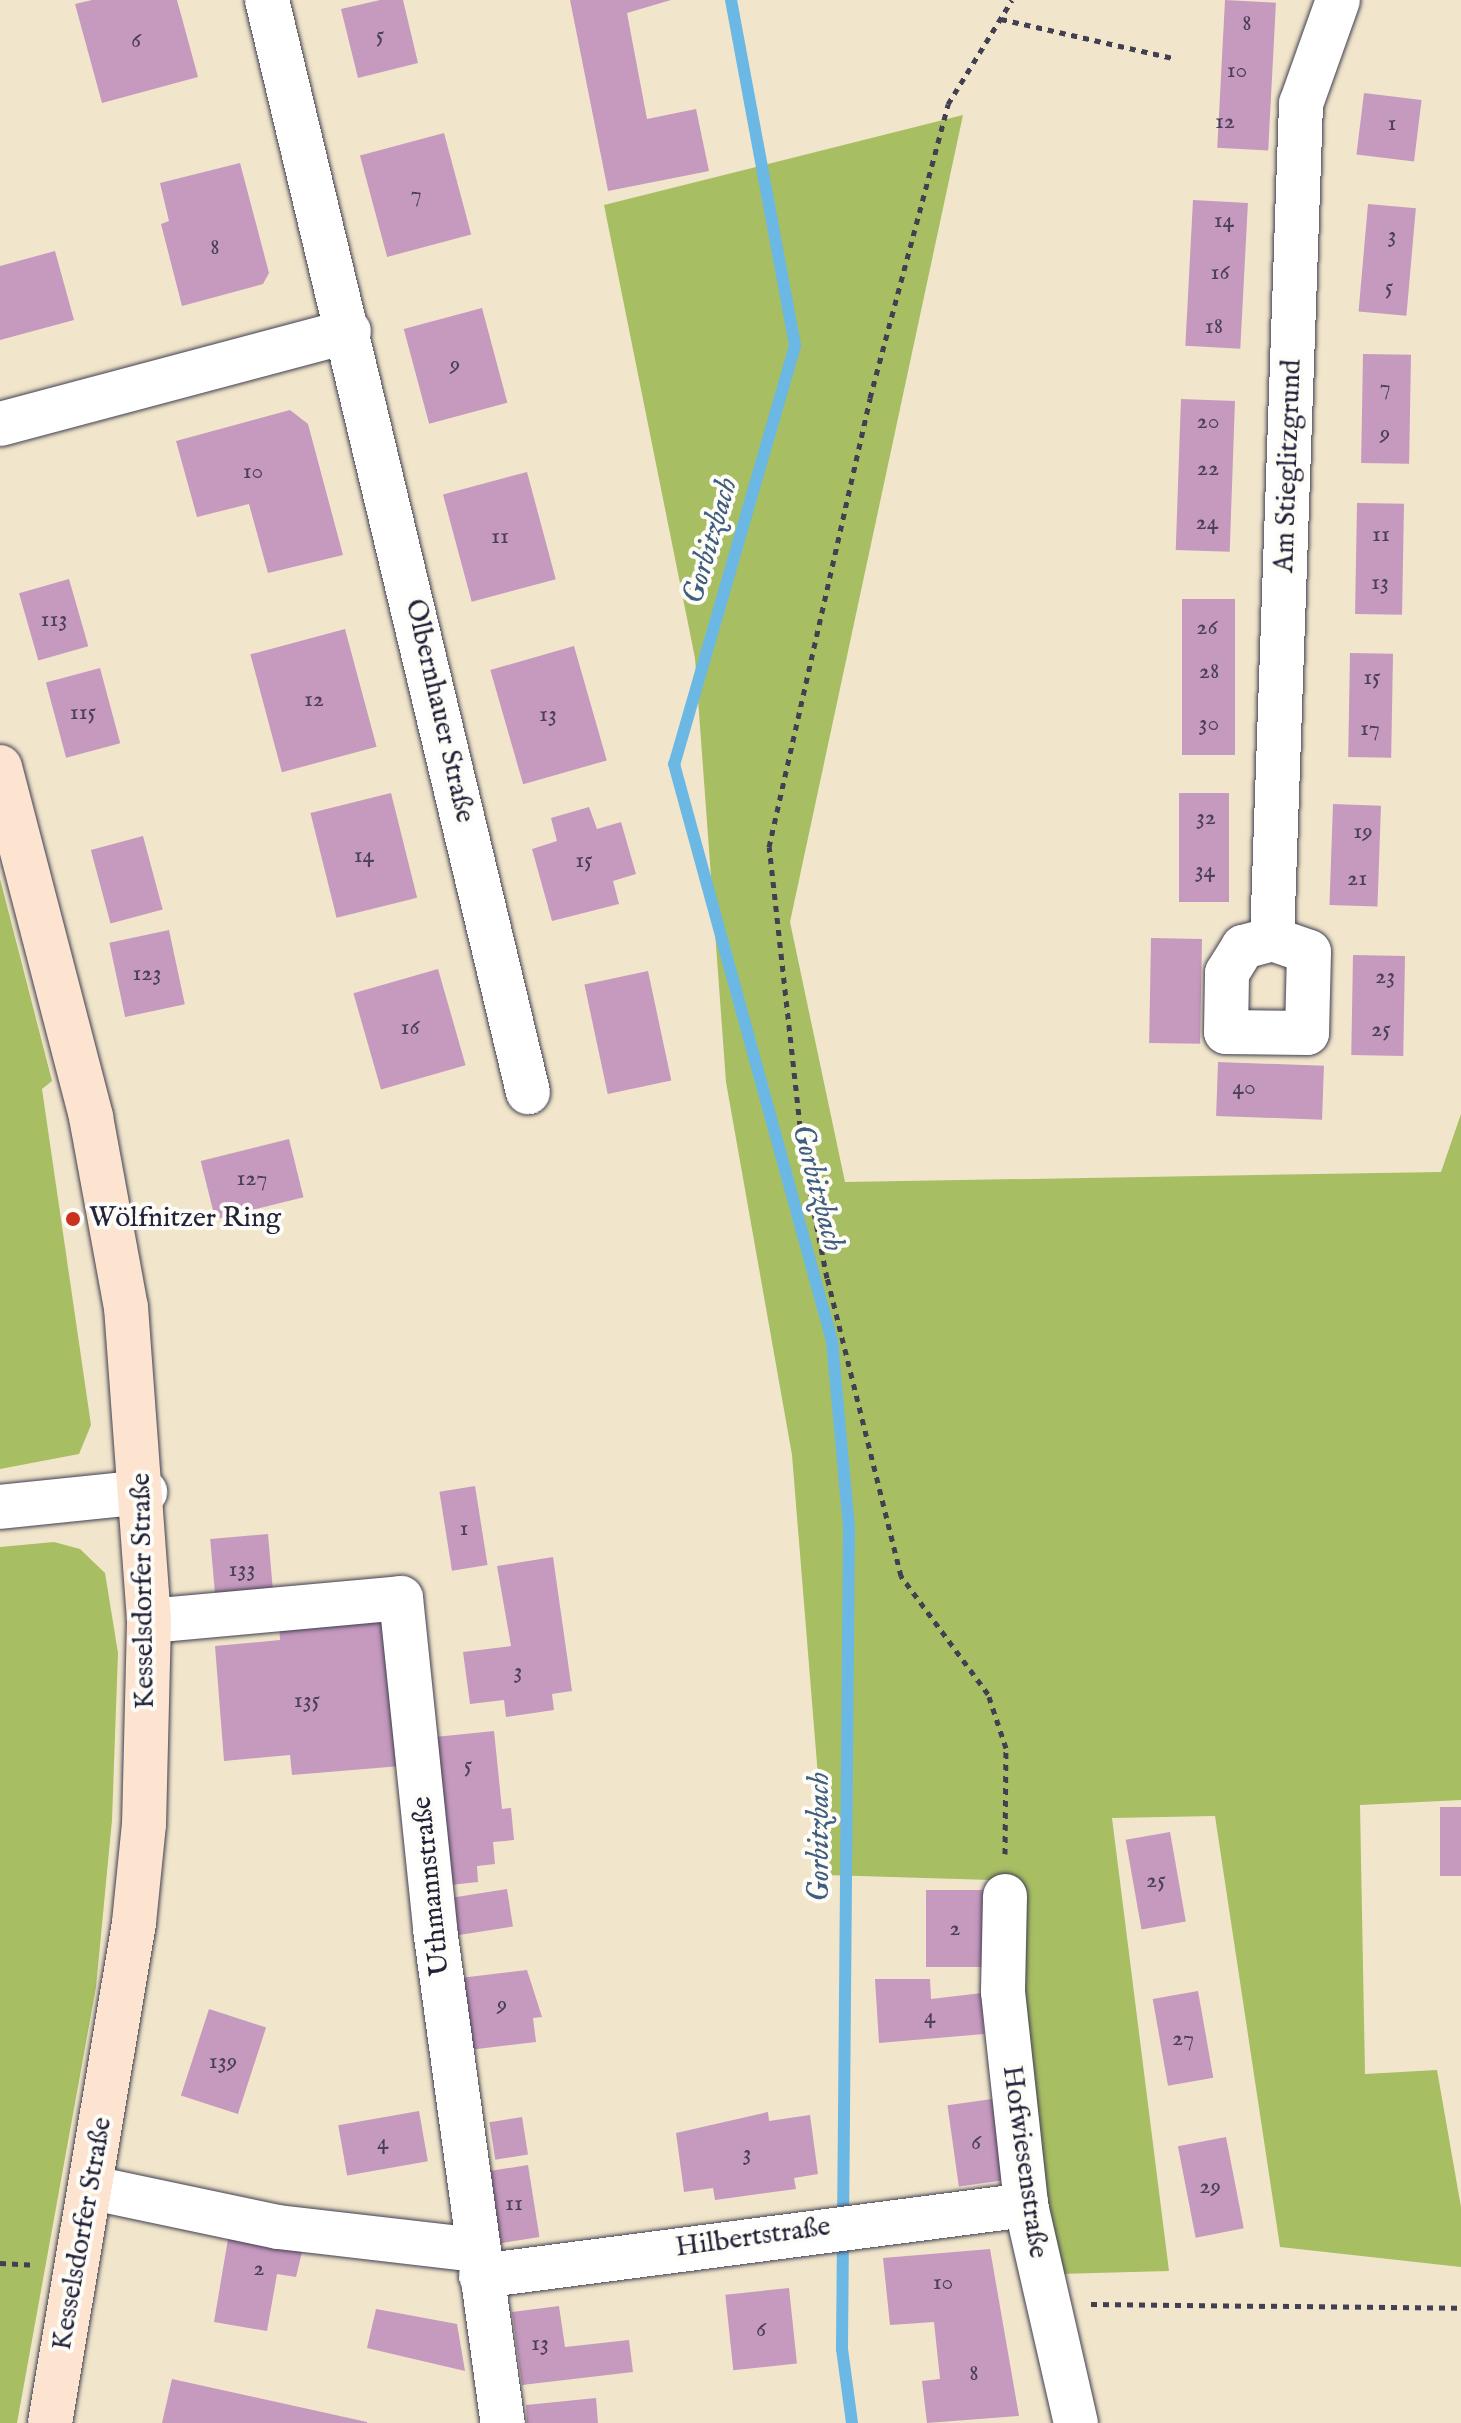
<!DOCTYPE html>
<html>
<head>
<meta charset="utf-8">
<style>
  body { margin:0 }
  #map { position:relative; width:1461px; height:2423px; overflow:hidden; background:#f1e6cb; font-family:"IM FELL English",serif }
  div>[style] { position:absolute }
  .green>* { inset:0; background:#a7be63 }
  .stream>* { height:12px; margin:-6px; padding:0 6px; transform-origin:6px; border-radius:6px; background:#6cb8e5 }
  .building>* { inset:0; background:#c699bf; transform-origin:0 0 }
  .path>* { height:5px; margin-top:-2.5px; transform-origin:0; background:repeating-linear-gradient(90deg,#413f51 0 6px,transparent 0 12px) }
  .roads { filter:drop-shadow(0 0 2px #413f51) drop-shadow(0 0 2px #413f51) }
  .minor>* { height:44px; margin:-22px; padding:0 22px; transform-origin:22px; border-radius:22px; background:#fff }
  .secondary>* { height:44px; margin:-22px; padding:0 22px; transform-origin:22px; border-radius:22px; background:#fde4d1 }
  .dots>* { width:22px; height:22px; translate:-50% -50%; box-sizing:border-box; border:4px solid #fdfcf7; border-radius:50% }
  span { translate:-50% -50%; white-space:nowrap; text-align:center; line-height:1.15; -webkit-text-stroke:8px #fdfcf7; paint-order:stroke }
  .number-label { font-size:24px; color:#4b405c }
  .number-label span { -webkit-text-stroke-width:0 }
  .street-label { font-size:28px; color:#22223b }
  .poi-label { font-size:28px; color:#22223b }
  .left { translate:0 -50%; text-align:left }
  .water-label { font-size:30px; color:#405e7f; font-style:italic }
</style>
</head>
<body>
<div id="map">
  <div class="green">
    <div style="clip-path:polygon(963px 115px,790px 922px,845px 1182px,1441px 1172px,1461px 1114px,1461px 1800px,1360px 1805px,1365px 2074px,1437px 2070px,1461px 2207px,1461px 2267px,1280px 2247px,1215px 1816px,1112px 1818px,1169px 2271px,1058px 2274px,991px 1880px,826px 1875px,792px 1455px,726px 1082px,695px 658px,604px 205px)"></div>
    <div style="clip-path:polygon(0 879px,52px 1081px,42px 1089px,91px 1425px,79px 1454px,0 1469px)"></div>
    <div style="clip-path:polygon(54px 1542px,80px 1549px,105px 1573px,118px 1653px,112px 1820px,96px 1987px,17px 2423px,0 2423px,0 1547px)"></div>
  </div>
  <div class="stream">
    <div style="left:731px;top:0;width:352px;rotate:79.5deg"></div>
    <div style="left:795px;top:346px;width:435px;rotate:106.1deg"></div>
    <div style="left:674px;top:764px;width:598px;rotate:74.69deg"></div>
    <div style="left:832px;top:1341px;width:189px;rotate:84.8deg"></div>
    <div style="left:849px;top:1529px;width:820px;rotate:90.49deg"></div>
    <div style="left:842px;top:2349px;width:75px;rotate:82.3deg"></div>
  </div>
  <div class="building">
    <div style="clip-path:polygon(92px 0,177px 0,198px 77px,102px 103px,75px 4px)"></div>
    <div style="clip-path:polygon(380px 0,403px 0,418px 63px,358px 78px,341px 9px)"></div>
    <div style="clip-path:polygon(570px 0,671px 0,627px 13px,647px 119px,696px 109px,709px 171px,608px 191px)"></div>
    <div style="left:1225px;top:0;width:51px;height:148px;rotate:3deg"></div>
    <div style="left:1364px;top:93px;width:58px;height:62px;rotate:7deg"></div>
    <div style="left:444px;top:133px;width:105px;height:87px;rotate:75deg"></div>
    <div style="clip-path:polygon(240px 163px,269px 273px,263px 284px,182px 306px,161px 224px,169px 221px,160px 183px)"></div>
    <div style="left:1193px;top:200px;width:55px;height:146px;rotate:3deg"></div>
    <div style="left:1368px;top:204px;width:48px;height:108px;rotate:5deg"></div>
    <div style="clip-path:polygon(55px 251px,74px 320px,0 340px,0 266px)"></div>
    <div style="left:482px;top:308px;width:98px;height:81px;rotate:75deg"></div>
    <div style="left:1363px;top:354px;width:48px;height:109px;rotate:1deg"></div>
    <div style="left:1181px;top:399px;width:54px;height:151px;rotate:2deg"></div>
    <div style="clip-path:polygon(290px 410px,308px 424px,343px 555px,268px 573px,249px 504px,197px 517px,176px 441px)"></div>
    <div style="left:527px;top:472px;width:111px;height:87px;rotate:75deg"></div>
    <div style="left:1357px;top:503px;width:47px;height:111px;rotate:1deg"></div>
    <div style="left:69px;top:579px;width:70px;height:52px;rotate:74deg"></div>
    <div style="left:1182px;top:599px;width:53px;height:156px"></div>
    <div style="left:345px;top:629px;width:122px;height:98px;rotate:75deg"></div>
    <div style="left:574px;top:646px;width:119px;height:87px;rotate:74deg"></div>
    <div style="left:1350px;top:653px;width:43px;height:104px;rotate:1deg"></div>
    <div style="left:100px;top:668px;width:78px;height:56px;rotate:75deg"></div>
    <div style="left:391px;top:793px;width:108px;height:83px;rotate:76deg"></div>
    <div style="left:1179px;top:793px;width:50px;height:109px"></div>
    <div style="left:1333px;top:804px;width:48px;height:101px;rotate:2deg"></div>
    <div style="clip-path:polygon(589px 807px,597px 829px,621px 822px,636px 874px,613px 881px,619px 904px,552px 921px,532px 849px,557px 841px,551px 818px)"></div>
    <div style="left:143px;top:836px;width:76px;height:54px;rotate:75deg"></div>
    <div style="left:169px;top:930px;width:76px;height:61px;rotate:78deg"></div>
    <div style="left:1151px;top:938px;width:51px;height:105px;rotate:1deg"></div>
    <div style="left:1353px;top:955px;width:52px;height:100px;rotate:1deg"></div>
    <div style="left:438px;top:969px;width:100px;height:88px;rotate:74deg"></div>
    <div style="left:648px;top:971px;width:112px;height:65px;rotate:78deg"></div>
    <div style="left:1218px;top:1062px;width:106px;height:54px;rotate:2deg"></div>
    <div style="left:289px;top:1139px;width:60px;height:91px;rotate:76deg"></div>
    <div style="left:475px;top:1486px;width:80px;height:36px;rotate:81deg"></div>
    <div style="left:268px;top:1534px;width:66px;height:58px;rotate:85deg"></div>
    <div style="clip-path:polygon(553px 1557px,572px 1691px,552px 1694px,554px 1710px,506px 1717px,504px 1700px,470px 1704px,463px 1652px,511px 1646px,497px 1566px)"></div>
    <div style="clip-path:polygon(387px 1613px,401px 1766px,292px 1775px,290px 1755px,224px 1761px,215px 1646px,280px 1640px,279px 1623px)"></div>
    <div style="clip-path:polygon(494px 1731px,502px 1809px,511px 1808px,514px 1840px,493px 1842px,495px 1864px,477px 1866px,478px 1882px,450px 1885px,435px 1737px)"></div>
    <div style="left:1440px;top:1807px;width:21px;height:69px"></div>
    <div style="left:1170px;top:1832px;width:91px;height:45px;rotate:80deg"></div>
    <div style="left:507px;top:1889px;width:38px;height:56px;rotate:81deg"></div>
    <div style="left:926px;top:1890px;width:59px;height:77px"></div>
    <div style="clip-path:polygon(527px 1970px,542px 2017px,533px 2018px,536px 2042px,469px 2050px,460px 1978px)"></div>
    <div style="clip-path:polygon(875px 1979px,930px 1979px,931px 1999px,982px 1993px,984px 2034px,879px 2043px)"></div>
    <div style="left:1198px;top:1991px;width:88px;height:46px;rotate:80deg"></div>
    <div style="left:209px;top:2009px;width:60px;height:91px;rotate:18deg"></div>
    <div style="left:992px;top:2099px;width:82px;height:45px;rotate:82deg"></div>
    <div style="left:419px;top:2111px;width:51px;height:82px;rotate:80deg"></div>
    <div style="clip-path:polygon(768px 2112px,769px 2121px,810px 2115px,818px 2174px,794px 2178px,796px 2189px,715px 2200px,713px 2188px,684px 2192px,676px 2133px)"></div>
    <div style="left:522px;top:2117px;width:38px;height:33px;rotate:81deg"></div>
    <div style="left:1226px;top:2137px;width:93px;height:49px;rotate:79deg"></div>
    <div style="left:528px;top:2165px;width:73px;height:39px;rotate:81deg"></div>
    <div style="clip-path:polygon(229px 2233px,303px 2248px,296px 2277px,277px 2274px,267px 2331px,214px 2322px)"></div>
    <div style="clip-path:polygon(990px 2249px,1019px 2416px,927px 2423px,922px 2381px,940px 2379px,934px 2322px,890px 2325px,883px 2258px)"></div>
    <div style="left:789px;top:2288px;width:76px;height:64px;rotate:84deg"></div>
    <div style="clip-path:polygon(559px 2306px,565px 2347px,629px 2340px,633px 2372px,522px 2385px,512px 2312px)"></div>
    <div style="clip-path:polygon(376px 2309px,457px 2324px,465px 2371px,367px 2348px)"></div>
    <div style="clip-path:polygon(172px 2379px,367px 2422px,367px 2423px,162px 2423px)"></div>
    <div style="clip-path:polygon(596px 2398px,598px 2423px,527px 2423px,526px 2405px)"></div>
  </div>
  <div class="path">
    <div style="left:1001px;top:19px;width:175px;rotate:12.8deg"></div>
    <div style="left:1005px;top:1854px;width:106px;rotate:-89.5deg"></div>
    <div style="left:1006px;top:1748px;width:57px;rotate:-108.4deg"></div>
    <div style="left:988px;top:1694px;width:147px;rotate:-126.4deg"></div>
    <div style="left:901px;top:1576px;width:307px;rotate:-103.9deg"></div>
    <div style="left:827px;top:1278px;width:118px;rotate:-101.2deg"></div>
    <div style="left:804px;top:1162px;width:317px;rotate:-96.3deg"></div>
    <div style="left:769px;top:847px;width:460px;rotate:-77.3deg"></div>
    <div style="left:870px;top:398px;width:304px;rotate:-75.1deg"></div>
    <div style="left:948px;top:104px;width:122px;rotate:-58.4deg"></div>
    <div style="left:0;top:2263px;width:34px;rotate:3deg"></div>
    <div style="left:1091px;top:2304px;width:370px;rotate:0.6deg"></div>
  </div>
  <div class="roads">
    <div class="minor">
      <div style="left:267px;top:0;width:1123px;rotate:76.56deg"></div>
      <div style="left:0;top:424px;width:361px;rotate:-14.9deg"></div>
      <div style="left:1272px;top:939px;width:836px;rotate:-88.01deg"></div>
      <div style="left:1301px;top:104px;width:110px;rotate:-70.4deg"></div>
      <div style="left:1272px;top:939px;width:39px;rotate:19deg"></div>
      <div style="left:1309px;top:952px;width:81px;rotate:91.4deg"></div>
      <div style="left:1307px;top:1033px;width:81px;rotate:-179.3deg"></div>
      <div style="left:1226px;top:1032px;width:59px;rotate:-89deg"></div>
      <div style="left:1227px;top:973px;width:31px;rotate:-58deg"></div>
      <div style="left:1243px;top:947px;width:30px;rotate:-15deg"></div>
      <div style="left:0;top:1507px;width:146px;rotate:-5.9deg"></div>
      <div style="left:149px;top:1621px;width:253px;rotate:-5.2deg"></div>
      <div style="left:401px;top:1598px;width:333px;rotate:84.1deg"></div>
      <div style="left:435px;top:1929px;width:499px;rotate:82.2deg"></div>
      <div style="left:1005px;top:1896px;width:96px;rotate:91.2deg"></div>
      <div style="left:1003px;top:1992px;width:214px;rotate:83.8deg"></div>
      <div style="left:1026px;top:2205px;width:224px;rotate:77.1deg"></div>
      <div style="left:93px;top:2188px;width:189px;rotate:11.9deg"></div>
      <div style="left:278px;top:2227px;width:201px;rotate:6.6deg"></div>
      <div style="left:481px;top:2276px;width:550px;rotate:-7.42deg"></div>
    </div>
    <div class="secondary">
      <div style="left:0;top:767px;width:362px;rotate:75.4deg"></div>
      <div style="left:91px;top:1117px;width:193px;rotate:79.6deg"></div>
      <div style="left:126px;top:1307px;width:315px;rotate:85.8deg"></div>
      <div style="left:149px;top:1621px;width:203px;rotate:91.4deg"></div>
      <div style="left:144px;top:1824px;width:100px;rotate:95.8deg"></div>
      <div style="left:134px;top:1923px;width:507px;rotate:99.54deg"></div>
    </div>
  </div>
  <div class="dots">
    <div style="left:73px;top:1219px;background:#c8321e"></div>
  </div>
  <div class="number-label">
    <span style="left:1247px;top:24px">8</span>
    <span style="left:380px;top:36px">5</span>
    <span style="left:136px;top:41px">6</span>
    <span style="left:1237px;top:71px">10</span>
    <span style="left:1225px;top:122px">12</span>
    <span style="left:1392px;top:124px">1</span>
    <span style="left:416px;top:195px">7</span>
    <span style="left:1224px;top:221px">14</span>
    <span style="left:1392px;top:236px">3</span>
    <span style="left:215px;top:248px">8</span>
    <span style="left:1220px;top:273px">16</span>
    <span style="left:1389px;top:288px">5</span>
    <span style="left:1214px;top:327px">18</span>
    <span style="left:455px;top:365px">9</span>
    <span style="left:1385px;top:388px">7</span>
    <span style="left:1208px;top:422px">20</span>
    <span style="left:1385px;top:434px">9</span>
    <span style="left:1208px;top:469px">22</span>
    <span style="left:253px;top:472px">10</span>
    <span style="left:1207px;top:523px">24</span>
    <span style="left:1381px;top:535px">11</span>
    <span style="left:500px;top:537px">11</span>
    <span style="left:1380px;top:583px">13</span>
    <span style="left:54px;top:620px">113</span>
    <span style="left:1207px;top:628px">26</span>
    <span style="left:1209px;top:672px">28</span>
    <span style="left:1372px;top:678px">15</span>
    <span style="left:314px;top:700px">12</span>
    <span style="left:83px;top:713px">115</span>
    <span style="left:548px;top:715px">13</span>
    <span style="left:1209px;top:724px">30</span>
    <span style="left:1370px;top:729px">17</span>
    <span style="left:1206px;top:818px">32</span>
    <span style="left:1363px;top:832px">19</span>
    <span style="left:364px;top:856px">14</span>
    <span style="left:584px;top:861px">15</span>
    <span style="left:1205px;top:871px">34</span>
    <span style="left:1357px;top:879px">21</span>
    <span style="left:147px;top:974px">123</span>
    <span style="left:1385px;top:977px">23</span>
    <span style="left:410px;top:1028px">16</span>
    <span style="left:1381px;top:1030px">25</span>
    <span style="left:1244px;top:1088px">40</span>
    <span style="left:252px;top:1179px">127</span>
    <span style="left:464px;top:1529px">1</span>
    <span style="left:242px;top:1570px">133</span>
    <span style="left:518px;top:1672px">3</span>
    <span style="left:307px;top:1701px">135</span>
    <span style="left:468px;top:1766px">5</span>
    <span style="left:1156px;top:1881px">25</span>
    <span style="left:955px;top:1929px">2</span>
    <span style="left:502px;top:2005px">9</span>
    <span style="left:930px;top:2017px">4</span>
    <span style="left:1183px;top:2039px">27</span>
    <span style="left:223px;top:2062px">139</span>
    <span style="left:383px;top:2143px">4</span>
    <span style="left:976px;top:2143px">6</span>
    <span style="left:747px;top:2154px">3</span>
    <span style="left:1210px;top:2187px">29</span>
    <span style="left:514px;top:2204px">11</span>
    <span style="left:259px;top:2269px">2</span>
    <span style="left:943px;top:2283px">10</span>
    <span style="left:761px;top:2330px">6</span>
    <span style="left:540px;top:2344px">13</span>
    <span style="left:974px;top:2374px">8</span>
  </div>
  <div class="street-label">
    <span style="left:1289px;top:466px;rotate:-88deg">Am Stieglitzgrund</span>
    <span style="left:439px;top:711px;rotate:77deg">Olbernhauer Straße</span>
    <span style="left:144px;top:1591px;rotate:-91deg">Kesselsdorfer Straße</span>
    <span style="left:432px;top:1886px;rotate:-96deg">Uthmannstraße</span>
    <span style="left:1024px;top:2162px;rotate:82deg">Hofwiesenstraße</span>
    <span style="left:83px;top:2234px;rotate:-80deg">Kesselsdorfer Straße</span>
    <span style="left:753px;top:2238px;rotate:-8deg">Hilbertstraße</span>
  </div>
  <div class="poi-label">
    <span class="left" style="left:89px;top:1219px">Wölfnitzer Ring</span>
  </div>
  <div class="water-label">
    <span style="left:711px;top:541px;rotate:-74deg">Gorbitzbach</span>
    <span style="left:817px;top:1188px;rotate:75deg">Gorbitzbach</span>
    <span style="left:820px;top:1837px;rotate:-90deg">Gorbitzbach</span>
  </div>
</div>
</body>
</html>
